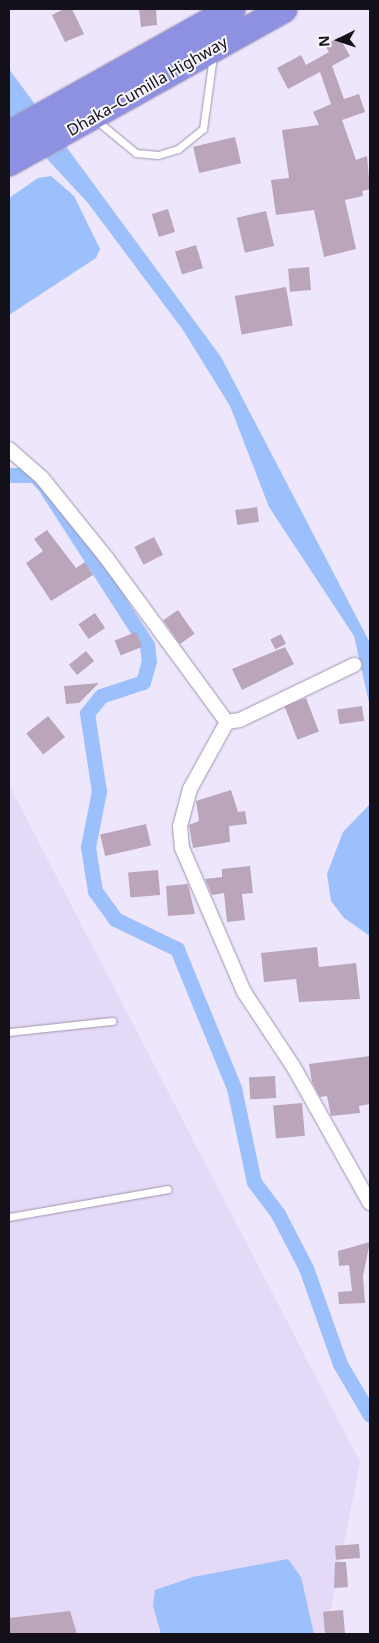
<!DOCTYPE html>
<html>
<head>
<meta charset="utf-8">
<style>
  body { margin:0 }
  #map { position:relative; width:379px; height:1643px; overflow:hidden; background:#eee6fd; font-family:"Noto Sans",sans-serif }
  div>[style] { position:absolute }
  .built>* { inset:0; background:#e4d9f6 }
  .water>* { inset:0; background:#9cc0fb }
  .canal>* { height:15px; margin:-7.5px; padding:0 7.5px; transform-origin:7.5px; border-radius:7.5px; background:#9cc0fb }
  .building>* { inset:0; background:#baa5bb; transform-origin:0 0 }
  .roads { filter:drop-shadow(0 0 1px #9e94af) drop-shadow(0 0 1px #9e94af) }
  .lane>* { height:7px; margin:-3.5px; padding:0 3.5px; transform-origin:3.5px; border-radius:3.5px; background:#fff }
  .street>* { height:14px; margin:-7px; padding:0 7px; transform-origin:7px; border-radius:7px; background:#fff }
  .highway>* { height:26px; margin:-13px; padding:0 13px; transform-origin:13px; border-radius:13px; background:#8e90e1 }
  span { translate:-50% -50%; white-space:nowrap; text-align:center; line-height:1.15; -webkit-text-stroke:4px #f8f6fc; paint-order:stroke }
  .street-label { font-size:16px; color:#141019 }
  .frame { position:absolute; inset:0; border:10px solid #141019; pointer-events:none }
  .north { position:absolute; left:314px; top:15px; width:50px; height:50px; -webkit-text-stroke:4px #f8f6fc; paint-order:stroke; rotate:266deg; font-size:14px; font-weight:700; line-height:20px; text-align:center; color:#141019 }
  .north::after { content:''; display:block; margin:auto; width:18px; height:22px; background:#141019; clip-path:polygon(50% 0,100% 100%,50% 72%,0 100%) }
</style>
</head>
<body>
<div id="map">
  <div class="built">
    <div style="clip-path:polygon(9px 785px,360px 1462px,326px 1634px,9px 1634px)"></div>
  </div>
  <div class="water">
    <div style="clip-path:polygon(9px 69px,221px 357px,370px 643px,370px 707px,354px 636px,269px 507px,230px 406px,183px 330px,88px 203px,9px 118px)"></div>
    <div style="clip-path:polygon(51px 176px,74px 196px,100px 249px,96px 258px,9px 315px,9px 198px,38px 178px)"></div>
    <div style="clip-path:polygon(370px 804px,370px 936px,344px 918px,331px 901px,327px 874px,343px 832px)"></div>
    <div style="clip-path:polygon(288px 1559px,301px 1577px,314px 1634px,161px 1634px,153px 1606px,155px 1590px,193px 1577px)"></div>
  </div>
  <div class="canal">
    <div style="left:9px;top:475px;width:26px"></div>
    <div style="left:35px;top:475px;width:13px;rotate:48deg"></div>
    <div style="left:44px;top:485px;width:190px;rotate:57.2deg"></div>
    <div style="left:147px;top:645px;width:16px;rotate:83deg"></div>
    <div style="left:149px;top:661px;width:22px;rotate:106deg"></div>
    <div style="left:143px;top:682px;width:44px;rotate:161.6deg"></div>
    <div style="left:101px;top:696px;width:22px;rotate:129deg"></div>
    <div style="left:87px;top:713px;width:79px;rotate:81.3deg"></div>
    <div style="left:99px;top:791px;width:57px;rotate:101.1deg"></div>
    <div style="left:88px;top:847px;width:45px;rotate:81deg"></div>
    <div style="left:95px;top:891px;width:34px;rotate:54deg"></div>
    <div style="left:115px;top:919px;width:69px;rotate:25.8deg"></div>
    <div style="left:177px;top:949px;width:150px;rotate:67.7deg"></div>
    <div style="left:234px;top:1088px;width:96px;rotate:78deg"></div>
    <div style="left:254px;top:1182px;width:40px;rotate:53deg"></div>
    <div style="left:278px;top:1214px;width:61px;rotate:62.6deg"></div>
    <div style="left:306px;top:1268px;width:102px;rotate:70.5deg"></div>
    <div style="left:340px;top:1364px;width:59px;rotate:59.5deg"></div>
  </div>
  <div class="building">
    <div style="clip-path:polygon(64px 9px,72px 9px,84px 34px,65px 42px,52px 15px)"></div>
    <div style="clip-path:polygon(139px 9px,156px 9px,157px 25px,141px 27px)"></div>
    <div style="clip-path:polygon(339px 37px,350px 56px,332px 66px,344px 99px,359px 94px,365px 112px,342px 120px,356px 160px,367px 156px,370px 189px,362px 191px,363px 196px,345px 200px,356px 249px,324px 257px,314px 210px,276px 215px,271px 180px,289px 178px,282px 130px,319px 125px,313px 112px,331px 104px,320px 72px,288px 89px,277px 68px,301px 55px,306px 65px,329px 52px,325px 45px)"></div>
    <div style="left:235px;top:137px;width:27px;height:43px;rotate:77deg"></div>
    <div style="left:168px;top:209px;width:24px;height:17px;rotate:73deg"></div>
    <div style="left:266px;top:211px;width:36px;height:30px;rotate:77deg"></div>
    <div style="left:196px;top:245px;width:24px;height:22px;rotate:73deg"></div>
    <div style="left:309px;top:267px;width:23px;height:21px;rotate:85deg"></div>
    <div style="left:286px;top:287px;width:39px;height:52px;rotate:80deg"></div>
    <div style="left:257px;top:507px;width:15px;height:22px;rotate:82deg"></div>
    <div style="clip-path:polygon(47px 530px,76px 568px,85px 562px,93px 575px,51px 601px,26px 563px,43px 551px,34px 539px)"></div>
    <div style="left:154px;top:537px;width:20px;height:22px;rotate:63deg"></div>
    <div style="left:178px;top:610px;width:29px;height:18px;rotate:55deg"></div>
    <div style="left:95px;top:613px;width:18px;height:20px;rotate:56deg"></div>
    <div style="left:136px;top:632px;width:16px;height:23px;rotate:68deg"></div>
    <div style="left:281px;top:634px;width:11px;height:12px;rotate:63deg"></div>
    <div style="clip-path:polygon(285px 647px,294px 664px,242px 690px,232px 669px)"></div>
    <div style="left:86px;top:651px;width:13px;height:22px;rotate:51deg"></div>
    <div style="clip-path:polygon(99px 683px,79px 703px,66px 704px,64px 686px)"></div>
    <div style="left:306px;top:698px;width:36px;height:23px;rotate:69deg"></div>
    <div style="left:362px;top:706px;width:15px;height:25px;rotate:82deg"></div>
    <div style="left:48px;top:716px;width:27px;height:28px;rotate:51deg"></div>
    <div style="clip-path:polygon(231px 790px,238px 812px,245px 811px,247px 824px,229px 826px,230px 842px,193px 848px,189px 825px,199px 821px,196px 801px)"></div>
    <div style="left:146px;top:824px;width:22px;height:47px;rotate:77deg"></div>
    <div style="clip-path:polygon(250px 866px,253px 893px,242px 894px,245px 920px,227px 922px,224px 893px,212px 895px,205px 879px,222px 877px,222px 869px)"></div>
    <div style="left:158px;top:870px;width:25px;height:30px;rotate:85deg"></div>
    <div style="clip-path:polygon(188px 884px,195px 914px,168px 916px,166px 886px)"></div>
    <div style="clip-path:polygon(317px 947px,319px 967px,356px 963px,360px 999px,299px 1002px,296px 979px,264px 982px,261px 953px)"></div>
    <div style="clip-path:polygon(370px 1056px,370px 1104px,359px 1106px,360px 1113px,331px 1116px,327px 1096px,320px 1097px,312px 1082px,309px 1064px)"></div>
    <div style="left:275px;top:1076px;width:22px;height:26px;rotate:87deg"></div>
    <div style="left:302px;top:1103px;width:33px;height:29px;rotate:85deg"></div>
    <div style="clip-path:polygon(370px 1242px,363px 1276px,365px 1303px,339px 1304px,338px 1292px,352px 1291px,349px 1265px,339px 1266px,338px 1251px)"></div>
    <div style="left:359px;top:1544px;width:14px;height:24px;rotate:86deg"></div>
    <div style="clip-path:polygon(335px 1562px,346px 1562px,348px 1587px,334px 1588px)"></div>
    <div style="left:343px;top:1610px;width:24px;height:20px;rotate:85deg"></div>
    <div style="clip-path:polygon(70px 1611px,77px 1634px,9px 1634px,9px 1618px)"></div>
  </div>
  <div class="roads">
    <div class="lane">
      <div style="left:96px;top:120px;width:52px;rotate:39.5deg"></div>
      <div style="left:136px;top:153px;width:22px;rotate:5deg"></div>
      <div style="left:158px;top:155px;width:21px;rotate:-17deg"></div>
      <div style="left:178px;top:149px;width:32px;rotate:-39deg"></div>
      <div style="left:203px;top:129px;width:74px;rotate:-82.2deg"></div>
      <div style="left:9px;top:1032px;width:104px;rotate:-6.1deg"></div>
      <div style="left:9px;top:1217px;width:161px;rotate:-10deg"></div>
    </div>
    <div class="street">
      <div style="left:9px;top:449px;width:44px;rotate:41.3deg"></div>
      <div style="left:42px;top:478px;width:100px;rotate:51.1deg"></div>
      <div style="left:105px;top:556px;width:206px;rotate:53.7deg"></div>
      <div style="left:227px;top:722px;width:13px;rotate:-9deg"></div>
      <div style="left:240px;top:720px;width:127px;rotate:-25.8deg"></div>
      <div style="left:227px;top:722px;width:77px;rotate:118.9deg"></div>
      <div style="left:190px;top:789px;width:38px;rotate:105deg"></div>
      <div style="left:180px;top:826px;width:22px;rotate:85deg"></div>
      <div style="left:182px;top:848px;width:157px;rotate:66.7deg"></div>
      <div style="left:244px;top:992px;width:89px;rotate:56.5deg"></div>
      <div style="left:293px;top:1066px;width:157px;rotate:60.7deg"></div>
    </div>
    <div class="highway">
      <div style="left:9px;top:134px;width:256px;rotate:-29.3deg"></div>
      <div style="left:9px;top:163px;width:315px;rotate:-29.2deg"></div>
    </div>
  </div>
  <div class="street-label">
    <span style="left:147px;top:86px;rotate:-30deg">Dhaka–Cumilla Highway</span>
  </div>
  <div class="frame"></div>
  <div class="north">N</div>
</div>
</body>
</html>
